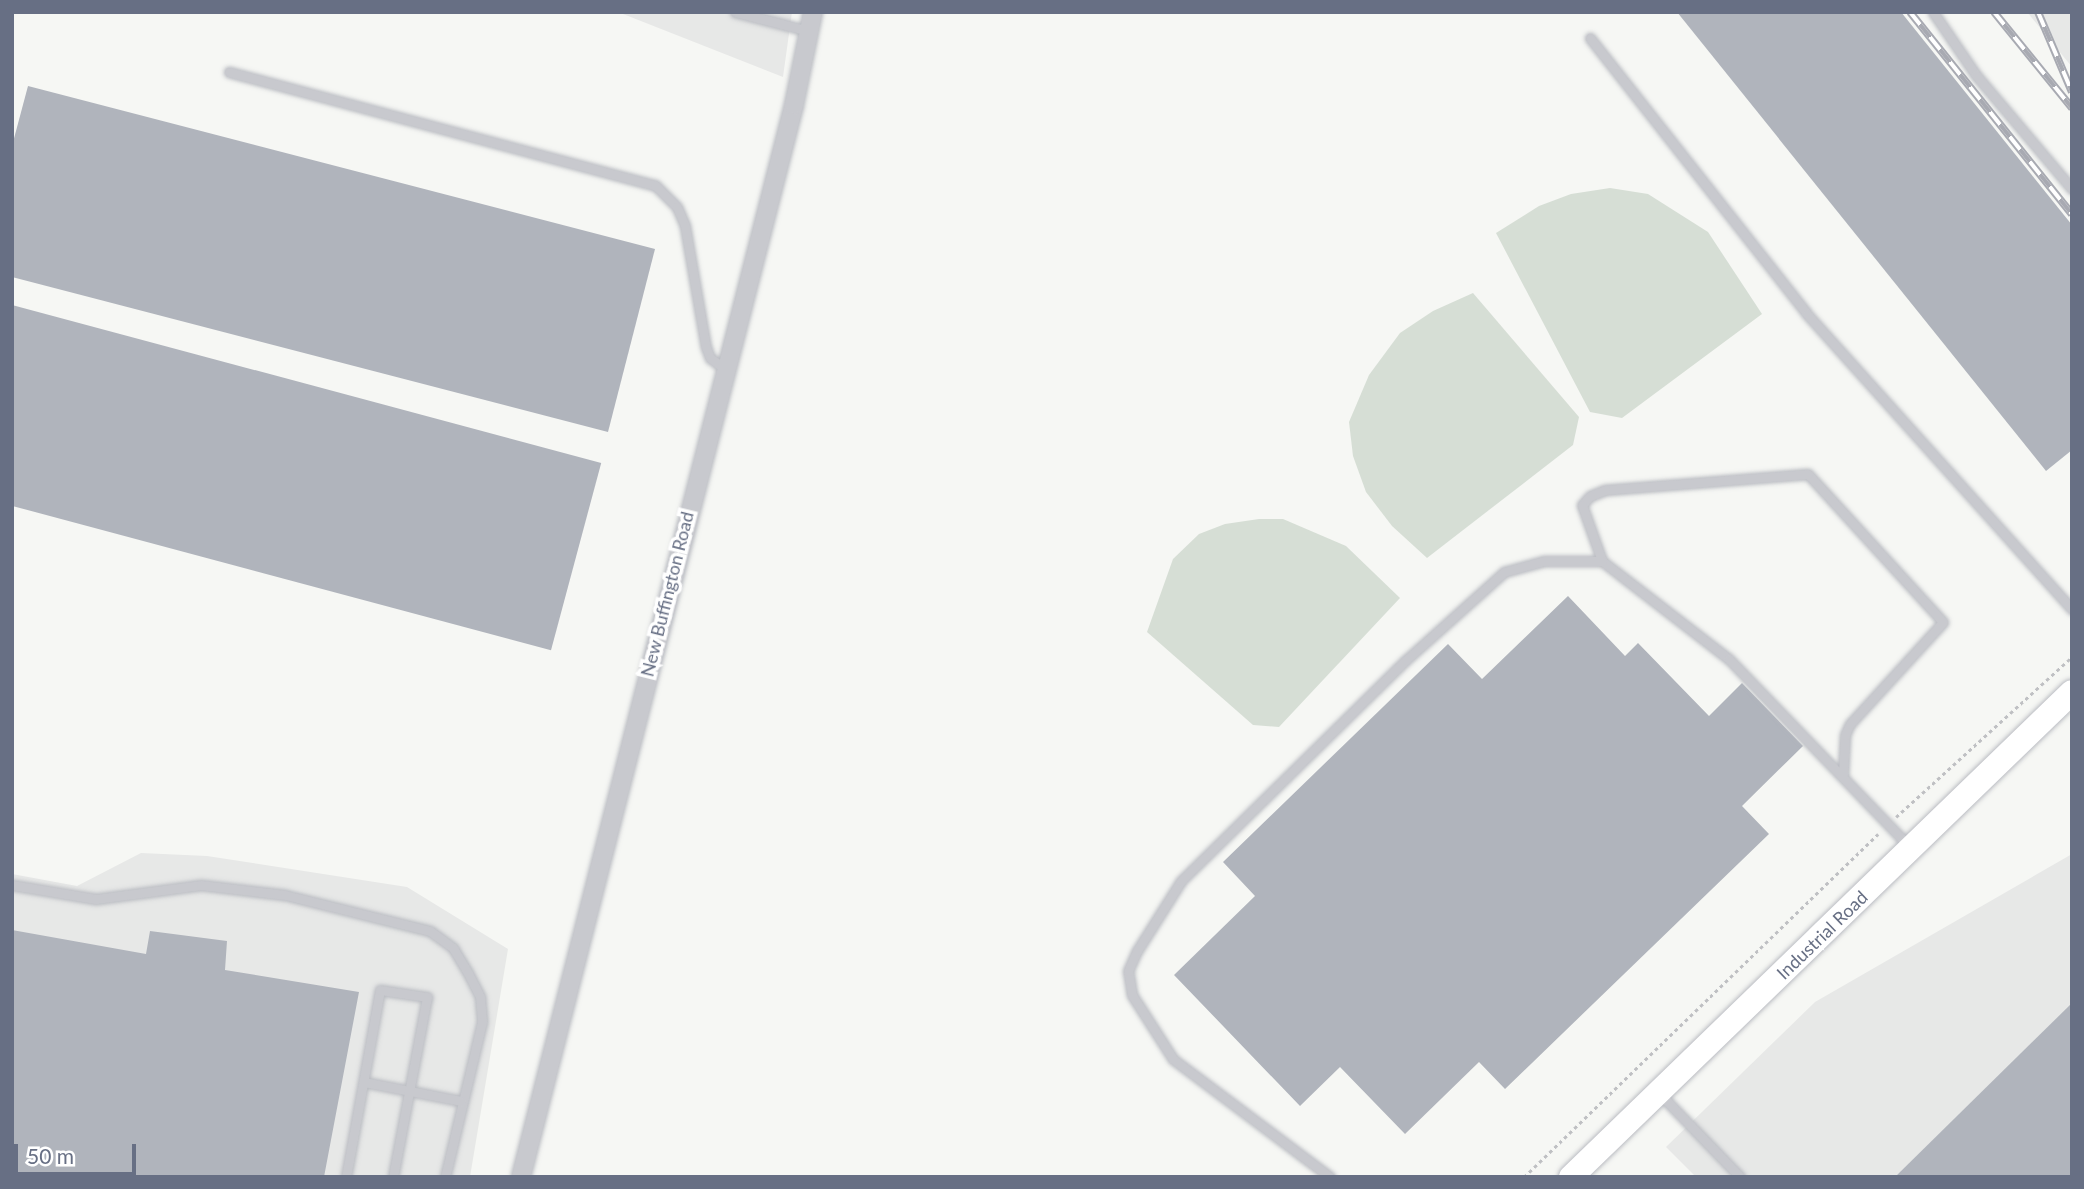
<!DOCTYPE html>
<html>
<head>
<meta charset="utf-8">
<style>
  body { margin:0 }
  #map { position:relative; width:2084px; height:1189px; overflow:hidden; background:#f6f7f4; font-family:Lato,sans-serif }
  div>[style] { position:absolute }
  .built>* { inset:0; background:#e7e8e7 }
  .green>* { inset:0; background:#d6ded5 }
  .building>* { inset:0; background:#b0b4bc; transform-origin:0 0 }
  .path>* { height:2.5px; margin-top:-1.25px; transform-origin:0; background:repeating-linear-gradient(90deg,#bfc0c3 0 3.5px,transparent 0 7px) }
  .roads { filter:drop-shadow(0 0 2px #babcc2) drop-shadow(0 0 2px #babcc2) }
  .service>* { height:9px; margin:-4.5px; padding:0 4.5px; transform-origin:4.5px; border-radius:4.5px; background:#c8c9ce }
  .minor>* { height:18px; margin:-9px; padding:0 9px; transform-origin:9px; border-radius:9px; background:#c8c9ce }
  .secondary>* { height:24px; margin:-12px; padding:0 12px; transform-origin:12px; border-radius:12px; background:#fff }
  .rail>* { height:8px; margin-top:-4px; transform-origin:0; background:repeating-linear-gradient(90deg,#fff 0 16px,#a8aab2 0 32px); box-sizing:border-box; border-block:2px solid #a8aab2 }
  span { translate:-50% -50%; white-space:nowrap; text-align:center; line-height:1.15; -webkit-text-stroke:7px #fff; paint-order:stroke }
  .street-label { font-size:18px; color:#676f84 }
  .frame { position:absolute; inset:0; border:14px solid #676f84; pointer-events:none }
  .scale { position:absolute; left:14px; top:1144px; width:122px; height:32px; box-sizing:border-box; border:4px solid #676f84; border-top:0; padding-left:9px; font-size:21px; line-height:24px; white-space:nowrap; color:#676f84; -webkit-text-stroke:5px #fff; paint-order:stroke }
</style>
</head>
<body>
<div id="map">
  <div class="built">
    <div style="clip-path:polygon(618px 12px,792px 12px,783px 77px)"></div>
    <div style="clip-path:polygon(2027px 12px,2072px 12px,2072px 67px)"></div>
    <div style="clip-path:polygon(141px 853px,207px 856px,407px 887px,508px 949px,470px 1177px,12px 1177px,12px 874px,77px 886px)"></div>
    <div style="clip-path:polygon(2072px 854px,2072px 1177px,1696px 1177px,1666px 1147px,1815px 1002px)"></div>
  </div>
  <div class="green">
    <div style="clip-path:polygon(1610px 188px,1648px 194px,1708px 232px,1762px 314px,1622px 418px,1590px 412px,1496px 233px,1539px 206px,1571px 194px)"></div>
    <div style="clip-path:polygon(1473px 293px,1579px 417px,1573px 445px,1427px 558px,1392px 526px,1366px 492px,1353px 456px,1349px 422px,1369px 375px,1400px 333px,1433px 311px)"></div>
    <div style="clip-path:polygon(1259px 519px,1283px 519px,1346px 546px,1400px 598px,1279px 727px,1253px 725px,1147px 632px,1173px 559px,1199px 534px,1225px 524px)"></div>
  </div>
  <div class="building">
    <div style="clip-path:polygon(1677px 12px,1901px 12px,2072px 225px,2072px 450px,2046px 471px)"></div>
    <div style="clip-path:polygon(28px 86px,655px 249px,608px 432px,12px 277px,12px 146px)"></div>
    <div style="left:12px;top:305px;width:610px;height:194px;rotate:15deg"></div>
    <div style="clip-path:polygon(1568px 596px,1625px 656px,1638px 643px,1709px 716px,1742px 683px,1803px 746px,1742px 806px,1769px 834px,1505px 1089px,1479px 1062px,1405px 1134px,1340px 1067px,1300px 1106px,1174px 975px,1255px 896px,1223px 862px,1448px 644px,1482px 679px)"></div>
    <div style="clip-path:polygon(12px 930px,146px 954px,150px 931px,227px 941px,225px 970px,359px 992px,324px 1177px,12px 1177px)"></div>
    <div style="clip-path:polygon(2072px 1003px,2072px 1177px,1895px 1177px)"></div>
  </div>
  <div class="path">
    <div style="left:1896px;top:817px;width:238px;rotate:-42.3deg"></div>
    <div style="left:1524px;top:1177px;width:493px;rotate:-44.1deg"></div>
  </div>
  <div class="roads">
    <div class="service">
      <div style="left:735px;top:12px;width:76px;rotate:14.4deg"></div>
      <div style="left:1933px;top:12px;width:76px;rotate:55.7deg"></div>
      <div style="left:1976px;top:75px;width:149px;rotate:49.9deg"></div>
      <div style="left:1590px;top:38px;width:351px;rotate:51.8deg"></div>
      <div style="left:1807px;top:314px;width:397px;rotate:48.1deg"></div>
      <div style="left:229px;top:72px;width:441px;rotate:14.9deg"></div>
      <div style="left:655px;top:185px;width:31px;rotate:45deg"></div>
      <div style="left:677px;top:207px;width:21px;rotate:67deg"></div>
      <div style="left:685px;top:226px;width:123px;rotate:80.2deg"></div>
      <div style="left:706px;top:347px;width:12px;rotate:70deg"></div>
      <div style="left:710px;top:358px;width:19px;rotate:36deg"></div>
      <div style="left:1843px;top:774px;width:39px;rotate:-87deg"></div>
      <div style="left:1845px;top:735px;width:12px;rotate:-66deg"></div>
      <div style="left:1850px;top:724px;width:138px;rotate:-47.6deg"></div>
      <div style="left:1943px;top:622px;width:200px;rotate:-132.4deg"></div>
      <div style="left:1808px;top:474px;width:204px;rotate:175.5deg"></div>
      <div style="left:1605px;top:490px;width:16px;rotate:158deg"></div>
      <div style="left:1590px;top:496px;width:12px;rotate:132deg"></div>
      <div style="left:1582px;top:505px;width:59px;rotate:70.3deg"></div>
      <div style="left:1602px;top:561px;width:160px;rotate:37.7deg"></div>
      <div style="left:1729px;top:659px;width:261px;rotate:46.1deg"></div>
      <div style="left:12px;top:885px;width:85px;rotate:9.5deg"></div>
      <div style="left:96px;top:899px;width:106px;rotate:-7.6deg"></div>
      <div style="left:201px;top:885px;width:85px;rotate:6.8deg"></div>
      <div style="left:285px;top:895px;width:149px;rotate:13.9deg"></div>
      <div style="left:430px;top:931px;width:29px;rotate:36deg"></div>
      <div style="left:453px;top:948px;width:29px;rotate:59deg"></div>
      <div style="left:468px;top:973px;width:27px;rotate:63deg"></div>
      <div style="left:480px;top:997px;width:25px;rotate:85deg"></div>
      <div style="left:482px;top:1022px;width:159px;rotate:103.4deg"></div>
      <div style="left:364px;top:1082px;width:99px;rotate:11.1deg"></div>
      <div style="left:1659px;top:1093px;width:117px;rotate:46deg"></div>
      <div style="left:346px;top:1177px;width:190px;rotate:-79.7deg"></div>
      <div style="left:380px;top:990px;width:48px;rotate:8.5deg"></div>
      <div style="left:427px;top:997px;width:183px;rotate:100.7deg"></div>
      <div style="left:1330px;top:1177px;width:196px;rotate:-143.1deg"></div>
      <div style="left:1173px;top:1059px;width:76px;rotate:-122.6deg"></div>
      <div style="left:1132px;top:995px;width:24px;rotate:-99deg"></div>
      <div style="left:1128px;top:971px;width:22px;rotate:-66deg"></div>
      <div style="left:1137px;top:951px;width:83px;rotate:-57.8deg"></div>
      <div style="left:1181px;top:881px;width:315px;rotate:-44.5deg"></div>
      <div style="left:1406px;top:660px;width:132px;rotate:-41.9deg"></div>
      <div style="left:1504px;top:572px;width:41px;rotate:-15.4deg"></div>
      <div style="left:1544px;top:561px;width:58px"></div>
    </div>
    <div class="minor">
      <div style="left:521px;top:1177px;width:1106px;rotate:-75.71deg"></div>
      <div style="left:794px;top:105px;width:95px;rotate:-78.5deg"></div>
    </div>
    <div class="secondary">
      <div style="left:1571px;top:1177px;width:697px;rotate:-44.07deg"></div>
    </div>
  </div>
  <div class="rail">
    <div style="left:1910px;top:12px;width:259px;rotate:51.3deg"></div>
    <div style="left:1994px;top:12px;width:124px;rotate:50.9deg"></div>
    <div style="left:2038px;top:12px;width:87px;rotate:67deg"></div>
  </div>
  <div class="street-label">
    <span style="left:667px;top:594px;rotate:-76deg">New Buffington Road</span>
    <span style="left:1822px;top:935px;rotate:-44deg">Industrial Road</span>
  </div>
  <div class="frame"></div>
  <div class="scale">50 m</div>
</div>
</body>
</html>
